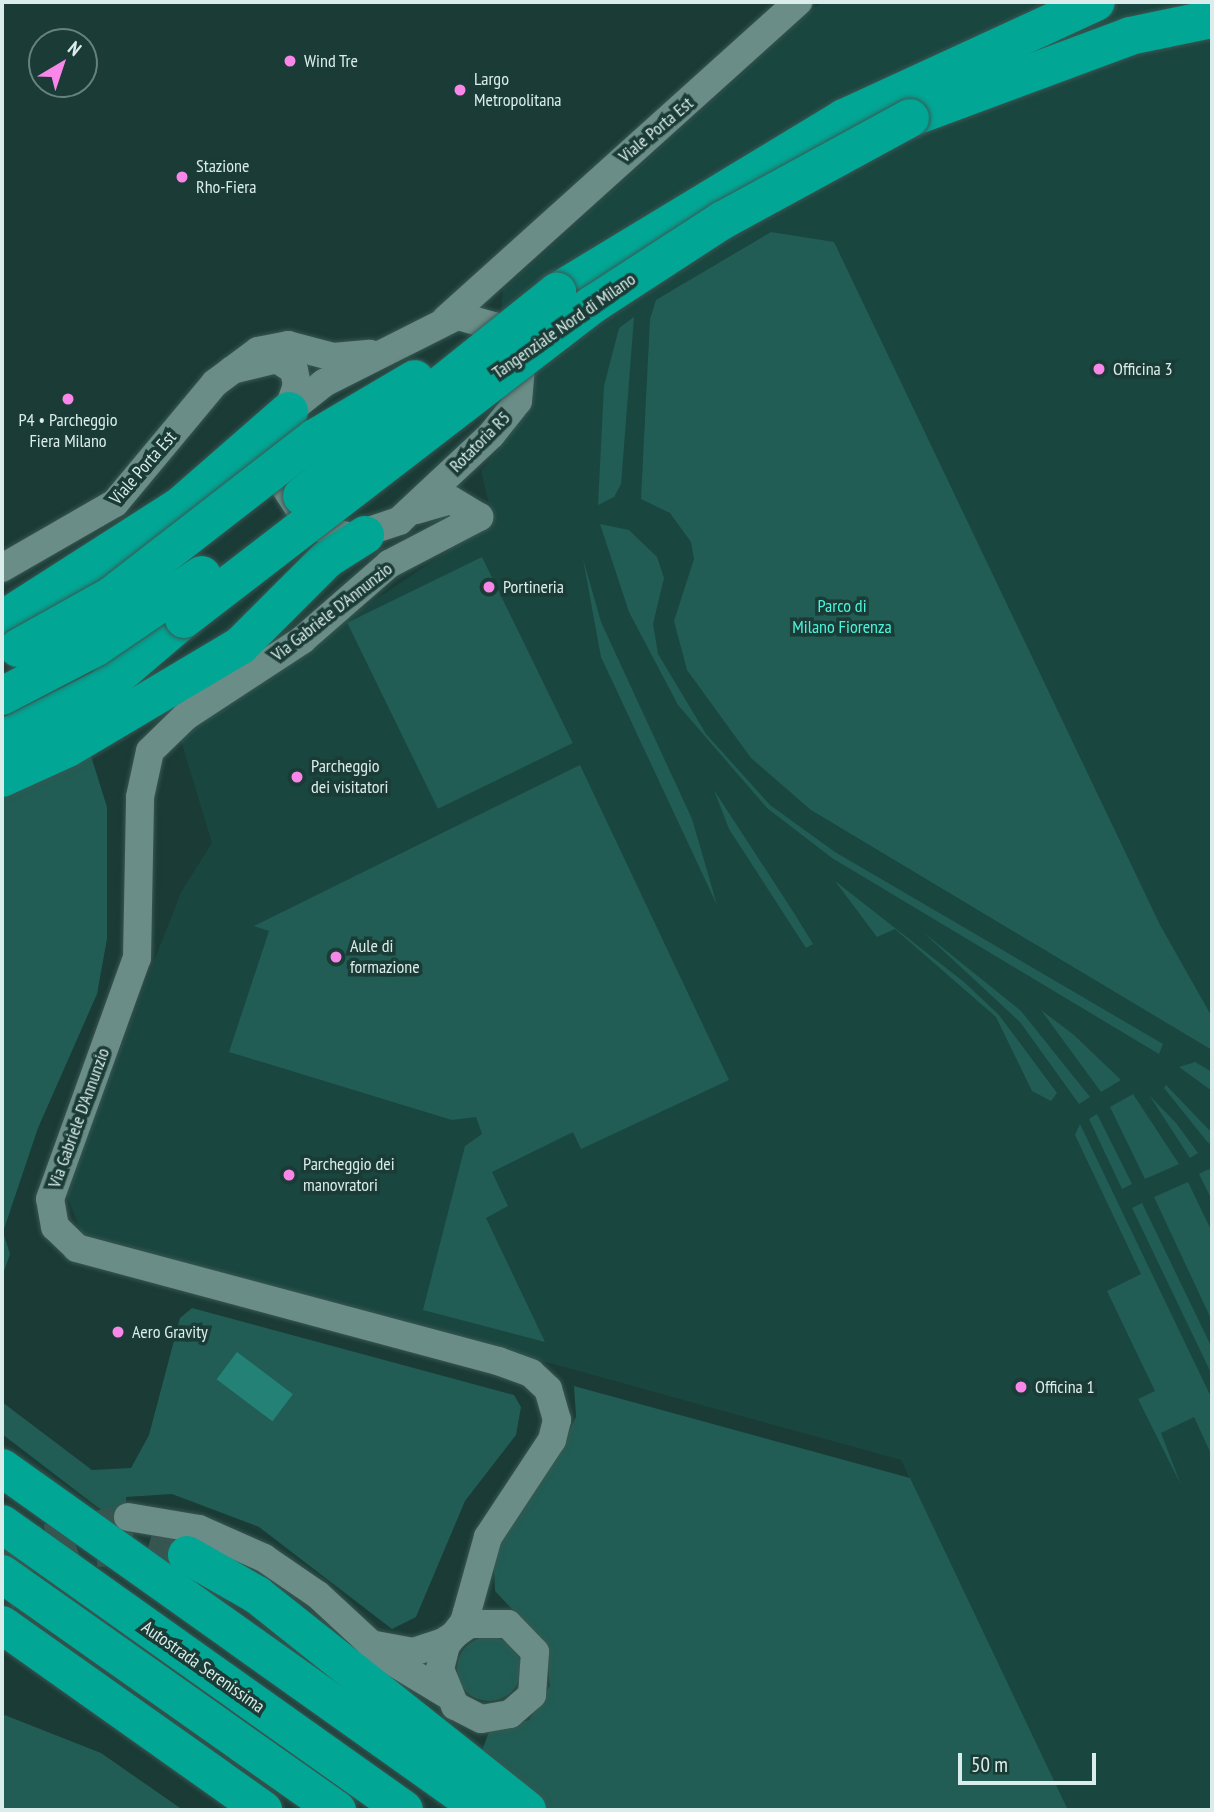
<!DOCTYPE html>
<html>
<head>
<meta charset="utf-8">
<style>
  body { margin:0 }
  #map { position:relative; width:1214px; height:1812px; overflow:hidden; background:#1a3b36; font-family:"PT Sans Narrow",sans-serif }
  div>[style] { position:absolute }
  .built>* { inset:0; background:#1a4640 }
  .green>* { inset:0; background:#215d54; transform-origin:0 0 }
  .round { border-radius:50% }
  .water>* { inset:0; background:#238175; transform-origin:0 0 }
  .minor-tunnel>* { height:28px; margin-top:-14px; transform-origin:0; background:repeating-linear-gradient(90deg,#375651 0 28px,transparent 0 42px) }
  .highway-tunnel>* { height:38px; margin-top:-19px; transform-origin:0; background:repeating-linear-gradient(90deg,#375651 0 38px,transparent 0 57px) }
  .roads { filter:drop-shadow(0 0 2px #395752) drop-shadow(0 0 2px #395752) }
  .minor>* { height:28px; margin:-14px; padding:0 14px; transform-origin:14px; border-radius:14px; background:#6a8d87 }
  .highway>* { height:38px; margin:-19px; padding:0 19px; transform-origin:19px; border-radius:19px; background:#02a695 }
  .bridges { filter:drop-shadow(0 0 2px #395752) drop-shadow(0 0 2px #395752) }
  .highway-bridge>* { height:38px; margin:-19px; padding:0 19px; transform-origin:19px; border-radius:19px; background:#02a695 }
  .dots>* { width:19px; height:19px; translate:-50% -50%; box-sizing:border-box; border:4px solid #1a3b36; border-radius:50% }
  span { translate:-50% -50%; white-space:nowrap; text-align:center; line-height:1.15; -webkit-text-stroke:7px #1a3b36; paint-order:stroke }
  .poi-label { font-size:18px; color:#dbedea }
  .left { translate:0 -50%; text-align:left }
  .street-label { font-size:18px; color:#dbedea }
  .park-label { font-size:18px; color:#4cf4de }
  .frame { position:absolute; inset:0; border:4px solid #dbedea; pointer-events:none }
  .north { position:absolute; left:28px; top:28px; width:70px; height:70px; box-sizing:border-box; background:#1a3b36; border:2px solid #67827e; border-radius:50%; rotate:39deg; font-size:19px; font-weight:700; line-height:28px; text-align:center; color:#dbedea }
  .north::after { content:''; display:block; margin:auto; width:24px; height:32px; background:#f987e9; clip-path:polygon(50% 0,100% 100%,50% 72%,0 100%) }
  .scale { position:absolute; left:958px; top:1753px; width:138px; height:32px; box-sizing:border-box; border:4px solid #dbedea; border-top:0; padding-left:9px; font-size:21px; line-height:24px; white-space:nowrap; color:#dbedea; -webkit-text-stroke:5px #1a3b36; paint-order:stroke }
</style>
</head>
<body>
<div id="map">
  <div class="built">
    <div style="clip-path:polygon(821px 2px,1212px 2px,1212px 1810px,1068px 1810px,901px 1460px,82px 1234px,65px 1191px,181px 892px,212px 843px,178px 731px,493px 521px,481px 471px,528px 411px,534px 378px,525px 345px,501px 315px,503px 290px)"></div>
  </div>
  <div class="green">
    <div style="clip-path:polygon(771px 232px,834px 242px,1160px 925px,1212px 1017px,1212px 1050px,811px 810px,751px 758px,687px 670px,674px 621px,694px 559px,691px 542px,670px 513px,641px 499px,650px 319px,656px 300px)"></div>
    <div style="clip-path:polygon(634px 317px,621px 484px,614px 497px,598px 505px,604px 386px,619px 328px)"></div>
    <div style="clip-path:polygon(600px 524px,629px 530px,657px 557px,664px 578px,653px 624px,658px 654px,706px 734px,770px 805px,835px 852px,1163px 1044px,1159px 1054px,832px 858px,767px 808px,678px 705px,629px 612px)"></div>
    <div style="left:482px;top:557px;width:207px;height:150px;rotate:64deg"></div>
    <div style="clip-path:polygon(583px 559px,601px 622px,692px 819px,717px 905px,601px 657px)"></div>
    <div style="clip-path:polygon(91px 756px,107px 807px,107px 939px,97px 994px,38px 1128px,3px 1232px,10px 1254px,2px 1277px,2px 788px)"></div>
    <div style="clip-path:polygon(580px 765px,729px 1080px,581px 1149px,573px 1132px,492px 1172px,508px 1206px,486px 1218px,545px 1342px,423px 1310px,465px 1146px,482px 1134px,476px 1117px,452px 1120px,229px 1052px,269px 931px,254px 926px)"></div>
    <div style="clip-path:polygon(714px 790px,794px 913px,813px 944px,806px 948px,729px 829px)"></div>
    <div style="clip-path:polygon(835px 881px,964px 982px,999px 1015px,1057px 1093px,1051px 1101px,1032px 1091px,996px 1017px,895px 929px,877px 937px)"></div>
    <div style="clip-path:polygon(923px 932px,1021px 1011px,1090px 1097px,1079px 1104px,1020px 1022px)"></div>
    <div style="clip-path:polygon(1041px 1010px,1074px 1035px,1121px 1080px,1101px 1092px)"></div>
    <div style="clip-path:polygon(1195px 1062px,1212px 1072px,1212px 1091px,1179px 1067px)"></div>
    <div style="clip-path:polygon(1166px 1085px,1212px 1133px,1209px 1144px,1164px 1088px)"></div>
    <div style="clip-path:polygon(1133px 1094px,1179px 1164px,1145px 1179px,1110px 1107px)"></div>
    <div style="clip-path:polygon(1149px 1095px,1176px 1123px,1198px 1153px,1190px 1158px)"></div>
    <div style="clip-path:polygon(1097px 1114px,1132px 1184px,1122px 1189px,1089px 1119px)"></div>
    <div style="clip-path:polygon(1080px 1124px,1212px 1399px,1212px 1456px,1194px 1417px,1161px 1433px,1181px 1485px,1138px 1399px,1155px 1391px,1107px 1291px,1141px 1274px,1075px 1135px)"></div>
    <div style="clip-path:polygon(1209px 1169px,1212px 1174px,1212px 1200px,1199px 1174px)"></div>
    <div style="clip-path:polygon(1188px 1182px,1212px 1232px,1212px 1321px,1154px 1197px)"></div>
    <div style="clip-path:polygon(1142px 1203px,1212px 1348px,1212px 1375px,1132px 1208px)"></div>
    <div style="clip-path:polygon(192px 1308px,514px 1395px,521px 1407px,516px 1435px,465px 1501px,416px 1617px,392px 1629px,259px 1527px,172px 1494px,126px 1497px,126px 1529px,2px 1434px,2px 1402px,92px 1470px,131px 1468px,149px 1435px,180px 1318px)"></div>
    <div style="clip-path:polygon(574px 1386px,910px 1478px,1068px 1810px,545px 1810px,478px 1761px,489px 1732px,529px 1720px,550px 1686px,545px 1644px,495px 1591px,493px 1549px,563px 1444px,576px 1417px)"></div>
    <div class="round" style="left:457px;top:1637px;width:64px;height:64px"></div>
    <div style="clip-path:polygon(2px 1714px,101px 1753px,183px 1810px,2px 1810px)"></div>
  </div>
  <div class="water">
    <div style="left:237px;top:1352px;width:70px;height:34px;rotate:37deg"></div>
  </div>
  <div class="minor-tunnel">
    <div style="left:2px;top:1563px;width:51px;rotate:-29.1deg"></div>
    <div style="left:47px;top:1538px;width:84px;rotate:-14.5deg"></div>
  </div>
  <div class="highway-tunnel">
    <div style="left:2px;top:1593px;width:49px;rotate:-35.9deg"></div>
    <div style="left:42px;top:1564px;width:56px;rotate:-16.5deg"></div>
    <div style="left:96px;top:1548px;width:53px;rotate:-4.3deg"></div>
    <div style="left:149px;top:1544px;width:40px;rotate:16deg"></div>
  </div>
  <div class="roads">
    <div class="minor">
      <div style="left:446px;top:319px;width:474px;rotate:-42deg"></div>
      <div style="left:232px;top:370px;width:46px;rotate:-13.7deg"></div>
      <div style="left:277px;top:359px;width:20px;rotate:33deg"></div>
      <div style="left:294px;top:370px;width:15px;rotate:79deg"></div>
      <div style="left:297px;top:385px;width:66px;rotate:109.5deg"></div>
      <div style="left:275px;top:447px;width:26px;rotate:88deg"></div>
      <div style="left:276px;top:473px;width:46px;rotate:57.3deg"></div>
      <div style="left:301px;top:512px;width:31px;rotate:37deg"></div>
      <div style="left:326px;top:531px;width:26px;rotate:13deg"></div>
      <div style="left:351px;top:537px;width:51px;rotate:-18.4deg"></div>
      <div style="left:399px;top:521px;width:126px;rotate:-43.1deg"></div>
      <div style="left:491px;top:435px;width:43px;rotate:-51.5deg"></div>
      <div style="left:518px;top:401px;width:34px;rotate:-85deg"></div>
      <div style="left:521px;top:367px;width:50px;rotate:-124.3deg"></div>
      <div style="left:493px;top:326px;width:37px;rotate:-164deg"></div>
      <div style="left:457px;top:316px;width:149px;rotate:153.3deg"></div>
      <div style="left:324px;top:383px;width:45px;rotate:141.3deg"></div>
      <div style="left:416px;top:510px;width:36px;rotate:-16deg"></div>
      <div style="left:451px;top:500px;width:33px;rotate:31deg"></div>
      <div style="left:2px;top:568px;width:130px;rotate:-29.9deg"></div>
      <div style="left:115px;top:503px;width:156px;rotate:-50.2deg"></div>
      <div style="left:215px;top:383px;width:54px;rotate:-36.7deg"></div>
      <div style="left:258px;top:351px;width:31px;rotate:-11deg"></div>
      <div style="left:288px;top:345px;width:47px;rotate:14.9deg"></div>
      <div style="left:333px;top:357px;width:37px;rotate:-5deg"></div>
      <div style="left:128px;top:1517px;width:72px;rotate:9.6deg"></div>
      <div style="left:199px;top:1529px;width:71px;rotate:24deg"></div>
      <div style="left:264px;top:1558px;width:65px;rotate:34.4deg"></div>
      <div style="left:318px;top:1595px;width:91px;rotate:42.8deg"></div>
      <div style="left:385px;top:1657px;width:71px;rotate:31.2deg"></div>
      <div style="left:370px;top:1644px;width:44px;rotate:10.5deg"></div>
      <div style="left:413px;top:1652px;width:32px;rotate:-18deg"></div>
      <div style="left:443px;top:1642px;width:13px;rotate:-32deg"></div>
      <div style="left:454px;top:1635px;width:10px;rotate:-37deg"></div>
      <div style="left:462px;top:1629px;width:9px;rotate:-32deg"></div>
      <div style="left:470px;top:1624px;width:38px"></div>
      <div style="left:508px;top:1624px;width:39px;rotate:46deg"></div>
      <div style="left:535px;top:1652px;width:43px;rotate:94deg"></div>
      <div style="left:532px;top:1695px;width:29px;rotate:139deg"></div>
      <div style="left:510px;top:1714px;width:29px;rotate:170deg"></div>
      <div style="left:481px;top:1719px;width:29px;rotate:-153deg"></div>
      <div style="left:455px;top:1706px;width:40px;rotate:-112deg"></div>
      <div style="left:440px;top:1669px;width:25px;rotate:-76deg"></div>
      <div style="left:446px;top:1645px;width:13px;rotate:-51deg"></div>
      <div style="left:454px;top:1635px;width:16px;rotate:-52deg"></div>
      <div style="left:464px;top:1622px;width:10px;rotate:-73deg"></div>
      <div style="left:467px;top:1612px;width:78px;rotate:-74.4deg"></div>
      <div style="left:488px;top:1537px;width:116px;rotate:-56.6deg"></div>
      <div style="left:552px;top:1440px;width:21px;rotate:-76deg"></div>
      <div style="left:557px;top:1420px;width:32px;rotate:-106deg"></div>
      <div style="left:548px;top:1389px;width:23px;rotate:-137deg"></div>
      <div style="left:531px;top:1373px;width:35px;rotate:-160deg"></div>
      <div style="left:498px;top:1361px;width:436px;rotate:-165deg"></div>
      <div style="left:77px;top:1248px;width:30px;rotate:-136deg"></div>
      <div style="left:55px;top:1227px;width:28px;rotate:-100deg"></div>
      <div style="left:50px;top:1199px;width:256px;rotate:-70.2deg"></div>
      <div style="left:137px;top:958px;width:161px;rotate:-88.9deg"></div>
      <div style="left:140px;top:797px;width:47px;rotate:-77.7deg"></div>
      <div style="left:150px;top:751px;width:50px;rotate:-44.2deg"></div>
      <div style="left:186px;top:716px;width:139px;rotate:-33.2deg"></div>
      <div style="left:302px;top:640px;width:116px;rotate:-41.1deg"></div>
      <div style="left:389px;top:564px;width:102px;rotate:-27.6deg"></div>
    </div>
    <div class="highway">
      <div style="left:910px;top:118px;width:235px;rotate:-20.4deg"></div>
      <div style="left:1130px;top:36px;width:84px;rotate:-11.7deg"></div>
      <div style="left:557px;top:292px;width:336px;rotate:-31.2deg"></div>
      <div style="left:844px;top:118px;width:277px;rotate:-24.7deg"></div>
      <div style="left:2px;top:620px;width:210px;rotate:-32.6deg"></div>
      <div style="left:179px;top:507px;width:146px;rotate:-41.1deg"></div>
      <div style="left:2px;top:739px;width:113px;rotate:-26.8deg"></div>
      <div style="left:103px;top:688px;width:106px;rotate:-40.4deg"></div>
      <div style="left:2px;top:778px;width:72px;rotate:-24.4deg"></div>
      <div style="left:68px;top:748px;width:200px;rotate:-30.7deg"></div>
      <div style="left:240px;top:646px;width:123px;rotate:-45deg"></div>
      <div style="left:327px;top:559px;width:45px;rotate:-32.3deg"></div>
      <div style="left:2px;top:1468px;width:590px;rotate:35.41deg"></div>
      <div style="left:2px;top:1524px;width:493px;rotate:35.4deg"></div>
      <div style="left:187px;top:1555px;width:81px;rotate:29.7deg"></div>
      <div style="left:257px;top:1595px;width:345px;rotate:38.5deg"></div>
      <div style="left:2px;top:1574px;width:410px;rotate:35.2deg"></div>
      <div style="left:2px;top:1625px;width:320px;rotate:35.3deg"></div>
    </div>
  </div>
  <div class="bridges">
    <div class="highway-bridge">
      <div style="left:302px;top:496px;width:327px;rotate:-38.7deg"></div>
      <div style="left:184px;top:619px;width:515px;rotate:-37.58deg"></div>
      <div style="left:592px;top:305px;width:156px;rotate:-33deg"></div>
      <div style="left:723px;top:220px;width:213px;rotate:-28.6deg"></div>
      <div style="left:18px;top:648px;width:107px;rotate:-29.2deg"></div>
      <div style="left:111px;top:596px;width:258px;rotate:-37.8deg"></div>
      <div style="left:315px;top:438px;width:116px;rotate:-30.5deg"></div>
      <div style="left:2px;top:696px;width:106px;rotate:-27.5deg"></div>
      <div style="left:96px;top:647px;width:128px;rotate:-34.2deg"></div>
    </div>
  </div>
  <div class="dots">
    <div style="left:290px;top:61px;background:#f987e9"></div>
    <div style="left:460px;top:90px;background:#f987e9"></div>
    <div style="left:182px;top:177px;background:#f987e9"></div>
    <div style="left:1099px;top:369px;background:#f987e9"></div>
    <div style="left:68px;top:399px;background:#f987e9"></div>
    <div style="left:489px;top:587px;background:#f987e9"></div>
    <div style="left:297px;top:777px;background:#f987e9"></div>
    <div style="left:336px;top:957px;background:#f987e9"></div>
    <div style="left:289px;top:1175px;background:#f987e9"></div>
    <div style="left:118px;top:1332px;background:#f987e9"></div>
    <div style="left:1021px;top:1387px;background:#f987e9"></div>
  </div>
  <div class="poi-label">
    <span class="left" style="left:304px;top:61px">Wind Tre</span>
    <span class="left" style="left:474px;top:90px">Largo<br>Metropolitana</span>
    <span class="left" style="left:196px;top:177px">Stazione<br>Rho-Fiera</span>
    <span class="left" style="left:1113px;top:369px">Officina 3</span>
    <span style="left:68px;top:431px">P4 • Parcheggio<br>Fiera Milano</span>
    <span class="left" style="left:503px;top:587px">Portineria</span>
    <span class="left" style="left:311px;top:777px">Parcheggio<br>dei visitatori</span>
    <span class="left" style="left:350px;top:957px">Aule di<br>formazione</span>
    <span class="left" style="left:303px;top:1175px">Parcheggio dei<br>manovratori</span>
    <span class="left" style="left:132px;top:1332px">Aero Gravity</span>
    <span class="left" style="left:1035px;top:1387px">Officina 1</span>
  </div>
  <div class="street-label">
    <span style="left:656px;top:130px;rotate:-40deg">Viale Porta Est</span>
    <span style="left:564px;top:326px;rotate:-35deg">Tangenziale Nord di Milano</span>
    <span style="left:480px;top:442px;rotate:-45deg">Rotatoria R5</span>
    <span style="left:143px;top:468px;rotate:-49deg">Viale Porta Est</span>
    <span style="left:332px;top:612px;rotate:-38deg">Via Gabriele D'Annunzio</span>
    <span style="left:79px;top:1118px;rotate:-70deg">Via Gabriele D'Annunzio</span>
    <span style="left:203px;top:1667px;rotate:35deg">Autostrada Serenissima</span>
  </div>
  <div class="park-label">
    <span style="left:842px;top:617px">Parco di<br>Milano Fiorenza</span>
  </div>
  <div class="frame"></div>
  <div class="north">N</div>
  <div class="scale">50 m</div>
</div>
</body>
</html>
